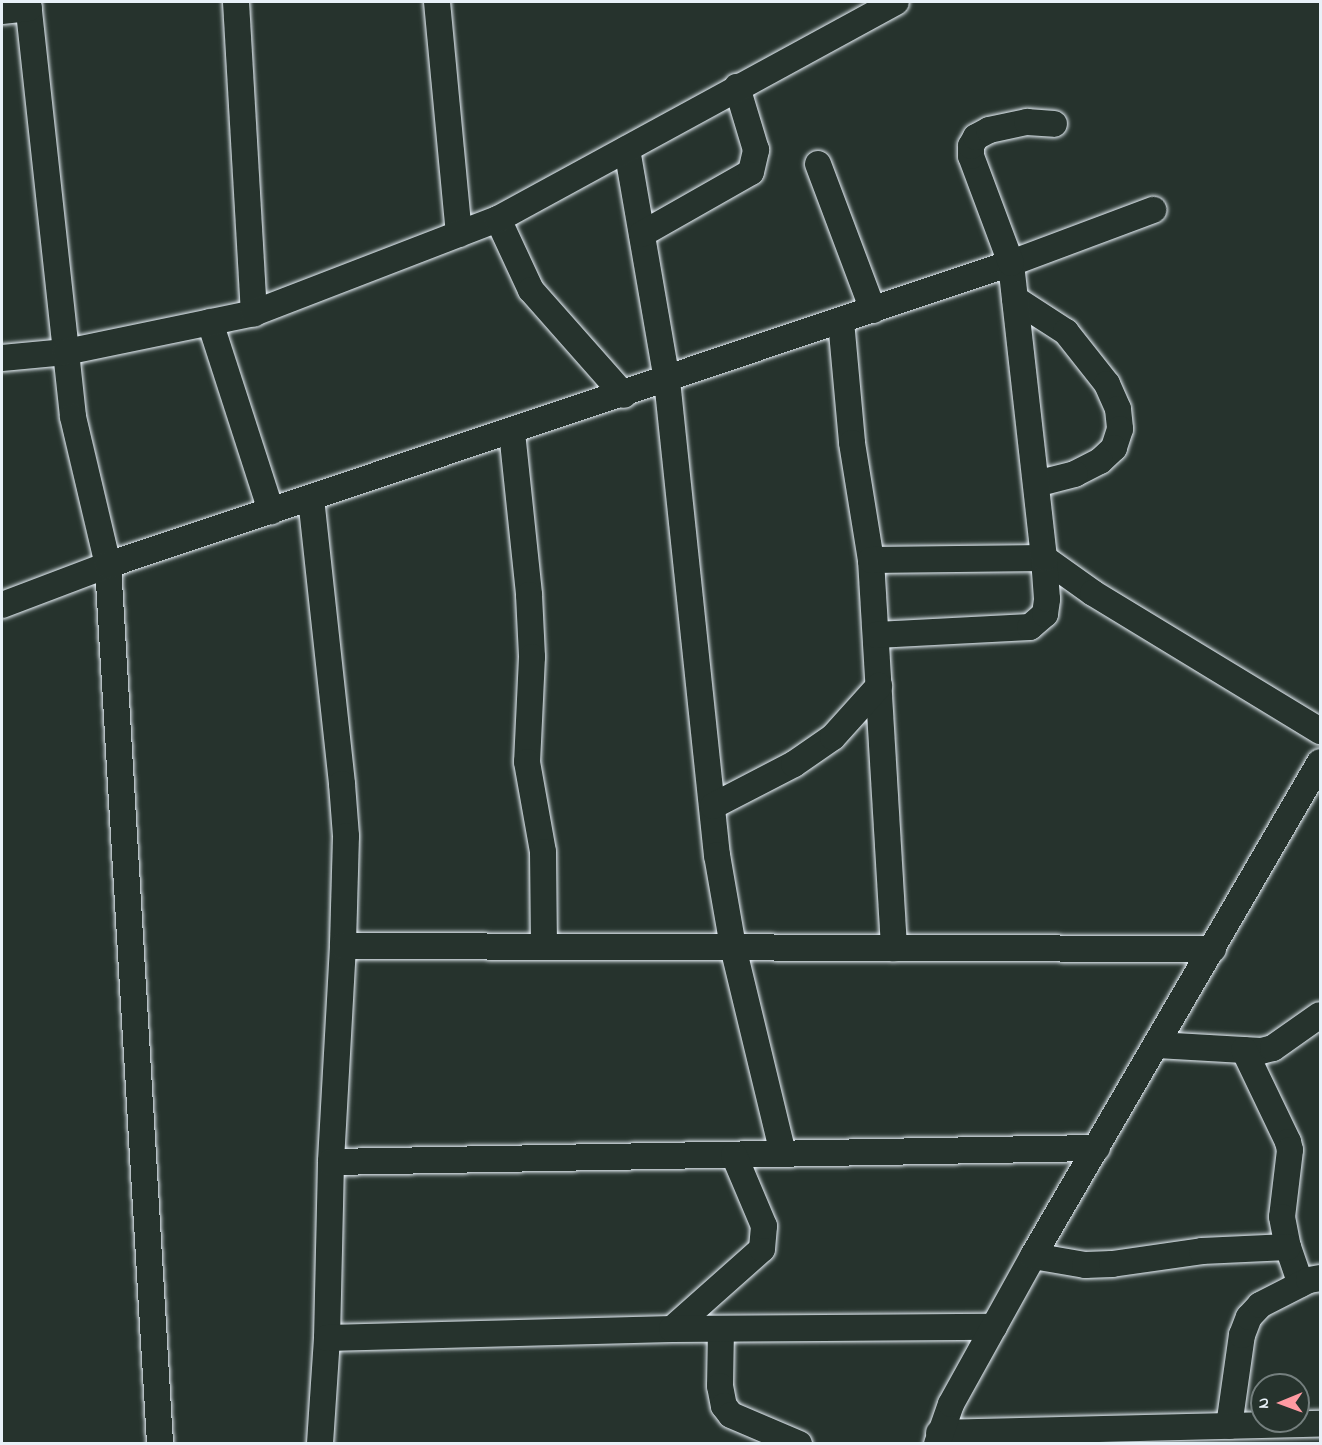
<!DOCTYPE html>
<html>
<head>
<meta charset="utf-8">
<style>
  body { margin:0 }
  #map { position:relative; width:1322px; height:1445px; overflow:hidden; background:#26332d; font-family:"Indie Flower",sans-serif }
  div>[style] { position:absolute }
  .roads { filter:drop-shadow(0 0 2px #e8f1f8) drop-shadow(0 0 2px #e8f1f8) }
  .minor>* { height:26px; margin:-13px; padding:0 13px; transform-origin:13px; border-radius:13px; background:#26332d }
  span { translate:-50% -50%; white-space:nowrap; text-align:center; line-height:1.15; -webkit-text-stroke:6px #26332d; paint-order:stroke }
  .frame { position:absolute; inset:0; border:3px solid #e8f1f8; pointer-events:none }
  .north { position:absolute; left:1250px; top:1373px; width:60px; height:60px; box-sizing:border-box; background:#26332d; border:2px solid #747f7e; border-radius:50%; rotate:269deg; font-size:16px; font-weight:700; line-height:24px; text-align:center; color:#e8f1f8 }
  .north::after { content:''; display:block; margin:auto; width:21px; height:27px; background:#ff9aa2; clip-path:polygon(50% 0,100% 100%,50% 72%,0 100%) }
</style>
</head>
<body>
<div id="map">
  <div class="roads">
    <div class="minor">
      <div style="left:28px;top:2px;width:417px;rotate:83.8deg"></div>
      <div style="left:73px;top:417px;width:152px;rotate:76.7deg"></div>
      <div style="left:108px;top:565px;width:881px;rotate:86.61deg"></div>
      <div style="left:236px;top:2px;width:312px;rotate:86.7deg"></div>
      <div style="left:437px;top:2px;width:233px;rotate:84.6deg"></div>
      <div style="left:2px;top:11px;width:27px;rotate:-6deg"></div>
      <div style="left:627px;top:149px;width:234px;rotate:80.2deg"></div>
      <div style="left:667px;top:380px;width:478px;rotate:84deg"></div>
      <div style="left:717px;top:855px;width:93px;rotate:80.1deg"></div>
      <div style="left:733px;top:947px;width:213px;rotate:76.4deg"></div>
      <div style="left:818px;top:164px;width:156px;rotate:69.4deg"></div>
      <div style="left:498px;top:219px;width:78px;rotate:65.1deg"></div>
      <div style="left:531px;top:290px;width:140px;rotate:48.5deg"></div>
      <div style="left:642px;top:234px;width:125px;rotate:-29.6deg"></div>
      <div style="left:751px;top:172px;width:23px;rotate:-77deg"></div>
      <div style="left:756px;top:150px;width:66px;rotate:-106.8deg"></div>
      <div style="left:1015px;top:299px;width:61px;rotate:32.9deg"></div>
      <div style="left:1066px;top:332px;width:66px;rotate:51.7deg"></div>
      <div style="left:1107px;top:384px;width:27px;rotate:66deg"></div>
      <div style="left:1118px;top:409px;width:20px;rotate:84deg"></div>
      <div style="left:1120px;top:429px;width:20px;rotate:108deg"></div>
      <div style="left:1114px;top:448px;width:19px;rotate:137deg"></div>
      <div style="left:1100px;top:461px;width:28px;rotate:153deg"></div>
      <div style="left:1075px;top:474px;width:40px;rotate:165.6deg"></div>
      <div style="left:841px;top:321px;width:122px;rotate:84.8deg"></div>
      <div style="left:852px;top:443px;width:119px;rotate:80.8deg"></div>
      <div style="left:871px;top:560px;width:389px;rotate:86.6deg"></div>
      <div style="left:210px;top:322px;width:199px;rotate:72.1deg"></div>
      <div style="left:2px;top:358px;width:64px;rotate:-5.4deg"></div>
      <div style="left:66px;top:352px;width:192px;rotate:-11.7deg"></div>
      <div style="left:254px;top:313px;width:261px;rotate:-21.1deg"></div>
      <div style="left:498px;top:219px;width:453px;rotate:-28.6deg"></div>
      <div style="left:512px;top:432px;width:164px;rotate:84deg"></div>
      <div style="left:529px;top:595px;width:62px;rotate:87.2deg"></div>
      <div style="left:532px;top:657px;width:105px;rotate:92.7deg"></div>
      <div style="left:527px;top:762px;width:91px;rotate:79.9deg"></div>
      <div style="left:543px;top:852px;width:95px;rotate:89.4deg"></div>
      <div style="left:311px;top:498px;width:288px;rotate:83.8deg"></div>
      <div style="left:342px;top:784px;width:52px;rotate:85.6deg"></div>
      <div style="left:346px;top:836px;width:110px;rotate:91.6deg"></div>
      <div style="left:343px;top:946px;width:216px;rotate:93.2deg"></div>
      <div style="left:331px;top:1162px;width:176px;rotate:91.3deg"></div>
      <div style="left:327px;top:1338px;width:106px;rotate:93.8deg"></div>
      <div style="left:871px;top:560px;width:173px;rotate:-0.7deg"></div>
      <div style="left:1044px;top:558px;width:60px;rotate:35.5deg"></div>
      <div style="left:1093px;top:593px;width:266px;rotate:31.3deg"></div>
      <div style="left:2px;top:605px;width:113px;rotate:-20.7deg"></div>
      <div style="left:108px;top:565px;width:952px;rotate:-18.49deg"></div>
      <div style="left:1011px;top:263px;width:152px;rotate:-20.5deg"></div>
      <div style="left:876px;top:635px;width:154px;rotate:-3deg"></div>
      <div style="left:1030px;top:627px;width:20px;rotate:-41deg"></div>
      <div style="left:1045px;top:614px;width:15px;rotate:-82deg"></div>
      <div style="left:1047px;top:599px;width:41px;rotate:-94.2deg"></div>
      <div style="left:1044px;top:558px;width:297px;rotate:-96.4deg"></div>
      <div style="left:1011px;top:263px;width:114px;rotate:-110.5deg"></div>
      <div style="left:971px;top:156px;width:10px;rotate:-90deg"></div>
      <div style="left:971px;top:146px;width:10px;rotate:-61deg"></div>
      <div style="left:976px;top:137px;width:15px;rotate:-28deg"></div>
      <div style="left:989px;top:130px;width:39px;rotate:-12deg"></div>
      <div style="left:1027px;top:122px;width:27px;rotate:4deg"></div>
      <div style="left:713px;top:806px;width:91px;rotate:-27.4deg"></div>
      <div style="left:794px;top:764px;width:47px;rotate:-34.7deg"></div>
      <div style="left:833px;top:737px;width:69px;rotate:-48deg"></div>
      <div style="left:343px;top:946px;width:870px;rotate:0.2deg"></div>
      <div style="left:1157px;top:1045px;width:104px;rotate:3.3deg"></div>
      <div style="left:1261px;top:1051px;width:12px;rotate:-14deg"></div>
      <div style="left:1273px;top:1048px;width:57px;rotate:-35.1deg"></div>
      <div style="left:1244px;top:1050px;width:102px;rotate:64.4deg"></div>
      <div style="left:1288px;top:1142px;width:8px;rotate:76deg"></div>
      <div style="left:1290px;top:1150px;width:67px;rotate:96.8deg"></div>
      <div style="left:1282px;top:1217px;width:31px;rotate:79deg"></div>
      <div style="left:1288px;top:1247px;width:39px;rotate:71deg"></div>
      <div style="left:331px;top:1162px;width:766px;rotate:-1.05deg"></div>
      <div style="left:1033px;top:1256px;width:53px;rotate:9.8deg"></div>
      <div style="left:1085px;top:1265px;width:27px;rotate:-2deg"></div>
      <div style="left:1112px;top:1264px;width:91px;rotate:-8.2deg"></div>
      <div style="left:1202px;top:1251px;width:86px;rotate:-2.7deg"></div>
      <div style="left:672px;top:1329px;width:120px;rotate:-41.6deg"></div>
      <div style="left:762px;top:1249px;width:23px;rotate:-85deg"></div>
      <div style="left:764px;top:1226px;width:77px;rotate:-112.9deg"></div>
      <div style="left:721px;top:1329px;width:57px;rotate:91deg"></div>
      <div style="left:720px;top:1386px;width:20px;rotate:79deg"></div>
      <div style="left:724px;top:1406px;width:11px;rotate:52deg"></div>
      <div style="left:731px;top:1415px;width:74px;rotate:23.1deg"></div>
      <div style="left:327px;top:1338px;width:345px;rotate:-1.5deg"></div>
      <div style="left:672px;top:1329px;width:322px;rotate:-0.4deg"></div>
      <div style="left:1229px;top:1426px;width:92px;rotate:-81.9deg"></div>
      <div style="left:1242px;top:1335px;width:19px;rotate:-69deg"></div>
      <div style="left:1249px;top:1317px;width:16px;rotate:-47deg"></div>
      <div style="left:1260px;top:1305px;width:55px;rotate:-27deg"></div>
      <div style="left:1309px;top:1280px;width:11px;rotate:-10deg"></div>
      <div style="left:939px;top:1433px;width:381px;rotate:-1.4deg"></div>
      <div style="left:937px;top:1444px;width:42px;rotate:-70.7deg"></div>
      <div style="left:951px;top:1404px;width:169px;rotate:-61deg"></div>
      <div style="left:1033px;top:1256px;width:571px;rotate:-59.84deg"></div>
    </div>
  </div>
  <div class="frame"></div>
  <div class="north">N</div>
</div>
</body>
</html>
